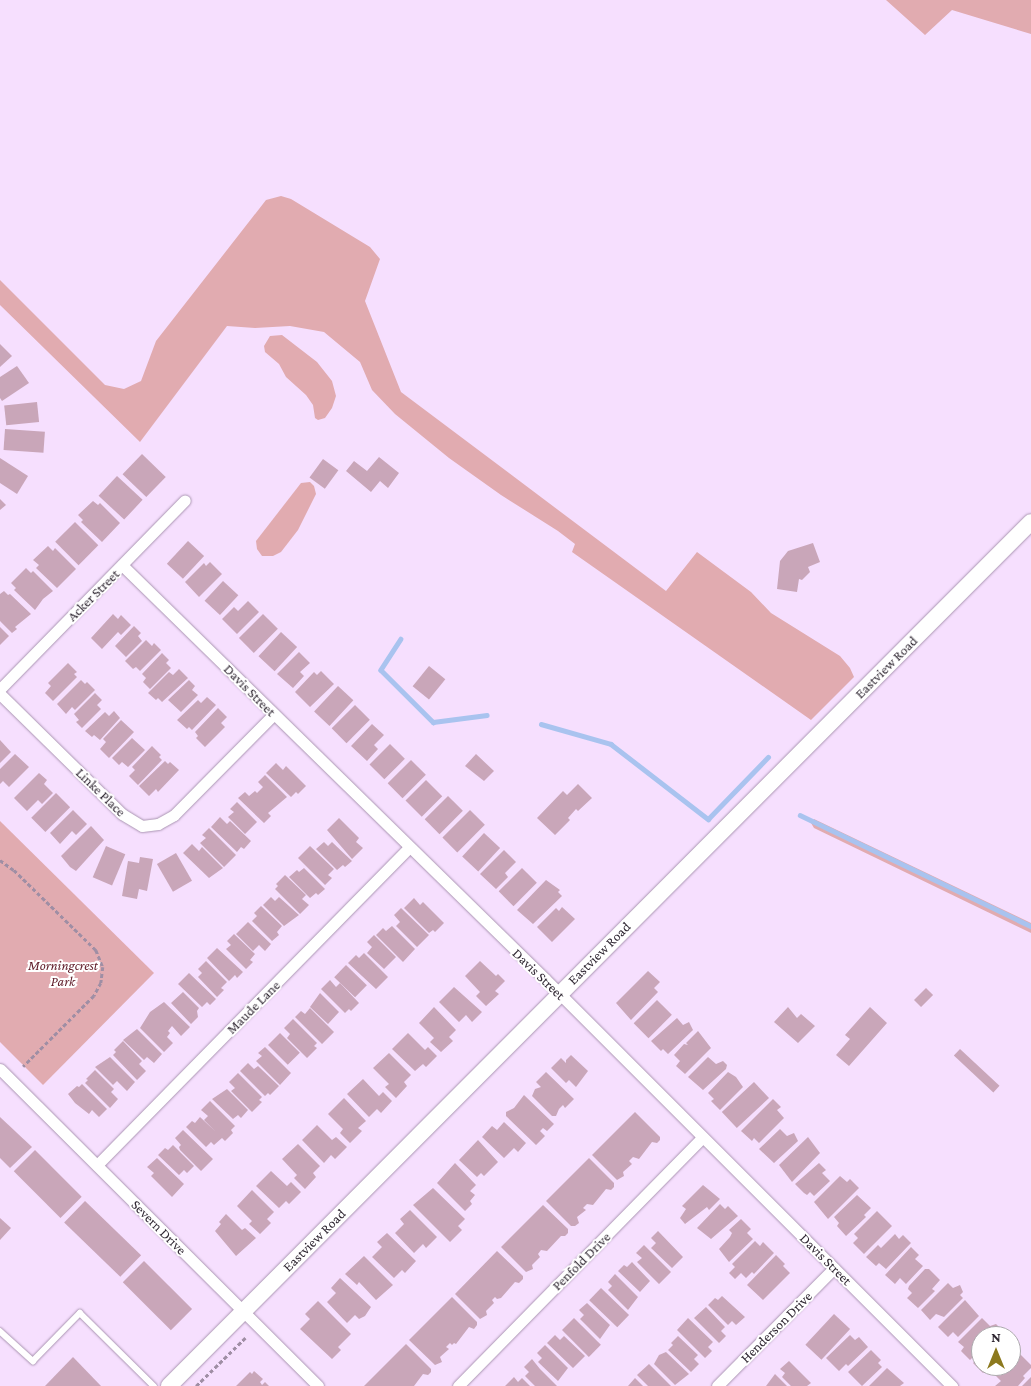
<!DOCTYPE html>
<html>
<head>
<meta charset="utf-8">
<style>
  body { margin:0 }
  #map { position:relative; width:1031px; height:1386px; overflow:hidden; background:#f6dffe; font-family:"Crimson Pro",serif }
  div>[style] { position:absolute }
  .green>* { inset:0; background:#e1abb0 }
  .stream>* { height:4.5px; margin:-2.25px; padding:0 2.25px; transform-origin:2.25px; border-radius:2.25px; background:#a9c3ef }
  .building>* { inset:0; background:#c9a6b9; transform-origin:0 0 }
  .path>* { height:2.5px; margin-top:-1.25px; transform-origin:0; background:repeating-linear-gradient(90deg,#9f8ea4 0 4px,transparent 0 6.5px) }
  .roads { filter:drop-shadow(0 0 1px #aa95b2) drop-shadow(0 0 1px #aa95b2) }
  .lane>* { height:5.5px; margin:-2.75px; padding:0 2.75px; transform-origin:2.75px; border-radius:2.75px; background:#fff }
  .street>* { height:11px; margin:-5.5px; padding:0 5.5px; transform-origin:5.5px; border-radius:5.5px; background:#fff }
  .secondary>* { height:16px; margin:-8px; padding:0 8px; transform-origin:8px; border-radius:8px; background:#fff }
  span { translate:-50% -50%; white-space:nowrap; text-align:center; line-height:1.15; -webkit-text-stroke:4px #fff; paint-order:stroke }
  .street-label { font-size:14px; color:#2f2732 }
  .park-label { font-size:14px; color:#5d1926; font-style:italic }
  .north { position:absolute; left:971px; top:1326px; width:50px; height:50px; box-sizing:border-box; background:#fff; border:1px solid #aca9ad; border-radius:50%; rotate:0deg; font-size:14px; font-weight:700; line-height:20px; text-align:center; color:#2f2732 }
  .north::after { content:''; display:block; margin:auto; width:18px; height:22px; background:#8c791e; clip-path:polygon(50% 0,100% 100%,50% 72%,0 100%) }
</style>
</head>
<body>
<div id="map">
  <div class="green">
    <div style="clip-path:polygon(886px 0,1031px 0,1031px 34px,952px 10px,925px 35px)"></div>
    <div style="clip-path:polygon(281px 196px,291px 199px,370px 247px,380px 259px,365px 301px,401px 392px,666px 591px,697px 552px,751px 592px,771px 613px,840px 656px,850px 668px,854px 677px,811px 720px,572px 552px,575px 544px,558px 531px,501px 495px,449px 458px,395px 414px,372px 390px,360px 362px,324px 332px,290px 326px,255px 328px,227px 326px,140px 442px,0 305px,0 280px,105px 385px,124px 389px,141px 381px,156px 341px,266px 200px)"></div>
    <div style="clip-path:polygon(282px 335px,317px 362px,332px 381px,336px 396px,332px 408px,325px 418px,318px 420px,315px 418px,313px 405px,306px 395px,286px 377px,279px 364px,265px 352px,264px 346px,270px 336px)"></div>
    <div style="clip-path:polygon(310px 482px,314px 486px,316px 494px,298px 530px,281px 552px,273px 556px,262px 556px,257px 549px,256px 541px,301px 483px)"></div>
    <div style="clip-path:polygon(814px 819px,1031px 923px,1031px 933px,814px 828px,811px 823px)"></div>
    <div style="clip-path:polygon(0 821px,154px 973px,43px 1085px,0 1042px)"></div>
  </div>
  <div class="stream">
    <div style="left:401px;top:639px;width:37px;rotate:123deg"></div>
    <div style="left:381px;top:670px;width:74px;rotate:45deg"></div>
    <div style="left:433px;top:722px;width:54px;rotate:-7.4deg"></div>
    <div style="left:541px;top:724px;width:73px;rotate:15.9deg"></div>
    <div style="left:611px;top:744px;width:123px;rotate:37.7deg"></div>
    <div style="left:708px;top:819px;width:86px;rotate:-45.9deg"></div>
    <div style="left:800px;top:815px;width:256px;rotate:25.7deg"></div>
  </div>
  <div class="building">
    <div style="clip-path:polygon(0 344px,12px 356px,0 367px)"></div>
    <div style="clip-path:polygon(17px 366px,29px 383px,2px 401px,0 398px,0 377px)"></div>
    <div style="left:37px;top:402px;width:20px;height:33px;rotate:84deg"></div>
    <div style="left:5px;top:429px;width:40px;height:21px;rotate:4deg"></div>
    <div style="left:142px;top:454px;width:33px;height:28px;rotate:44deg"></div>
    <div style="clip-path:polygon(379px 457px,399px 473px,388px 488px,380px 481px,371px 492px,346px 471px,354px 461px,367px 471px)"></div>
    <div style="clip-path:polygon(0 458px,28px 476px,17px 494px,0 483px)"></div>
    <div style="left:323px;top:459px;width:19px;height:23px;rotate:36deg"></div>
    <div style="left:117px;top:476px;width:35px;height:27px;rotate:43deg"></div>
    <div style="clip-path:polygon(0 499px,6px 505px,0 510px)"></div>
    <div style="clip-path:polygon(93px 501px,98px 505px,100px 503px,120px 523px,102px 542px,81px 522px,83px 520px,78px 515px)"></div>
    <div style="left:75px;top:522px;width:33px;height:28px;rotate:45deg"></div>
    <div style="left:188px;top:541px;width:22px;height:31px;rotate:43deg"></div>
    <div style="clip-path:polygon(813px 543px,820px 562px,808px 567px,810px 572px,802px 580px,799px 579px,797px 592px,777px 589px,780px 561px,788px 551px)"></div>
    <div style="clip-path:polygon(48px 546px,53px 551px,55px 548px,76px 569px,57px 588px,36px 568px,39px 565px,33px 560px)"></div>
    <div style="clip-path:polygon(210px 562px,222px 574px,199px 597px,185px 582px,204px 563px,206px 566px)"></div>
    <div style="clip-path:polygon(26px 568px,31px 573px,33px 571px,53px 591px,43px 599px,35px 610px,14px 590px,16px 588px,11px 583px)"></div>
    <div style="left:223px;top:581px;width:21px;height:27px;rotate:43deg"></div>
    <div style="clip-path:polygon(4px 591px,8px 595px,10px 594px,31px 614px,15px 627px,17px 629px,12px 633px,0 621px,0 594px)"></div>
    <div style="clip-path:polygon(248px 601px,259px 612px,237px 634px,222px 619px,234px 607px,238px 611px)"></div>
    <div style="clip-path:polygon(113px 614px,118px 619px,121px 615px,131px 625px,121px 635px,118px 632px,102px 649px,91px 638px)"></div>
    <div style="left:263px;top:614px;width:21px;height:34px;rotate:45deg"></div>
    <div style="clip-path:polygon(134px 626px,141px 633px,138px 636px,142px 641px,126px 657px,115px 646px)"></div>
    <div style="clip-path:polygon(0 627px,9px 636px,0 645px)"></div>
    <div style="left:281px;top:632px;width:22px;height:33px;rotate:43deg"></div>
    <div style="clip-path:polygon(146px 640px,152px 646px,154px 643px,161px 650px,140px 671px,136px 667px,133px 669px,125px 661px)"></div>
    <div style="clip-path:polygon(299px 652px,310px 663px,300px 672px,304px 676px,293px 688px,277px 674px)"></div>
    <div style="clip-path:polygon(162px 653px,169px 660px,166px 663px,171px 668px,150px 689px,143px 682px,146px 678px,142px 674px)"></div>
    <div style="clip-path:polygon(68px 663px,77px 672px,74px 674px,77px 677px,53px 701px,45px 693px,51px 686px,48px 683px)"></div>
    <div style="left:429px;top:666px;width:21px;height:26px;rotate:39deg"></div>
    <div style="clip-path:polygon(179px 669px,188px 678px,162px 702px,158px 698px,156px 700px,148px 693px,169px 672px,173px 675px)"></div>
    <div style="clip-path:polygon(321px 671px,334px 684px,310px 707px,295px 692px,314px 672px,317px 675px)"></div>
    <div style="clip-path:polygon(81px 680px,85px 684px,87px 682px,95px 690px,75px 710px,72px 707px,66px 714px,57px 704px)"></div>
    <div style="clip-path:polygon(189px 680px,195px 686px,192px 690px,198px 695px,181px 712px,168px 700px)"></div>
    <div style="left:338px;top:686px;width:21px;height:35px;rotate:43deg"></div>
    <div style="clip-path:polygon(95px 693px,102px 700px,97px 705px,101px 709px,82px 728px,76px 722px,79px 720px,74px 714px)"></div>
    <div style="clip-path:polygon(207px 697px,216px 705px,192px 730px,189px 727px,187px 729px,177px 720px,198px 700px,201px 703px)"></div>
    <div style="left:355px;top:705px;width:21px;height:33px;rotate:45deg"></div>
    <div style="clip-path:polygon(218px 708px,227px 717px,221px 723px,225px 727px,205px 747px,196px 738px,198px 736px,195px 732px)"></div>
    <div style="clip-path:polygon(114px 711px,120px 718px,100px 740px,94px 735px,92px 737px,85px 731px,105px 712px,109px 716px)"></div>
    <div style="clip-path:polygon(121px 720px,134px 732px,109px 758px,100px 749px,106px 742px,103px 739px)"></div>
    <div style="clip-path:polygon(372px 724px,384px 735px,374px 745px,378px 749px,367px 761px,351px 746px)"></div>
    <div style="clip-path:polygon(132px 738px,145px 750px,128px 767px,122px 762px,119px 765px,112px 758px)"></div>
    <div style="clip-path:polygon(0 740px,11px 752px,0 763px)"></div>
    <div style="left:390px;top:744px;width:21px;height:29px;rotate:45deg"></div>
    <div style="clip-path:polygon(152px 746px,161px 755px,159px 757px,162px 760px,138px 785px,129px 776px,135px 770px,132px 767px)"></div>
    <div style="clip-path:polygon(15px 754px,29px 767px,9px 787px,3px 781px,0 784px,0 769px)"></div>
    <div style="clip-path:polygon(476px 754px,494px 771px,484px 781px,465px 766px)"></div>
    <div style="left:411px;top:760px;width:21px;height:33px;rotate:45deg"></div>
    <div style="clip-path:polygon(165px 761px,168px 764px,170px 762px,179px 770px,158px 792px,156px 789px,149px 796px,139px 786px)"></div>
    <div style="clip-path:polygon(276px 763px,283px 770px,286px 766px,306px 786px,298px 794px,296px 792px,291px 797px,266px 773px)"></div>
    <div style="clip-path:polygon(39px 773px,47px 780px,44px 784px,53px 793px,42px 804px,38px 800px,27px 811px,14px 798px)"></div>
    <div style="clip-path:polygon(265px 775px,287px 797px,268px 813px,271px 816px,264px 823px,238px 798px,245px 792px,249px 796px,255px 791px,257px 793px,263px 787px,258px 782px)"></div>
    <div style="left:426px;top:780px;width:23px;height:29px;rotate:45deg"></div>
    <div style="clip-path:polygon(578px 784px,592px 798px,578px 811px,576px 809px,568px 818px,570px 820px,555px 835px,537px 818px,563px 791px,567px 795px)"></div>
    <div style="left:56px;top:793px;width:20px;height:35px;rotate:45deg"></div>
    <div style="left:448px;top:796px;width:21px;height:33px;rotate:45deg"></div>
    <div style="clip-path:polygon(237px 802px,257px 822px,245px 834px,228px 817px,234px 812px,230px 809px)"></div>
    <div style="clip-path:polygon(73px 810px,87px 824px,76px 835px,72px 831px,60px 844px,50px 833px)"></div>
    <div style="left:470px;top:810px;width:21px;height:39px;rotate:45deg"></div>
    <div style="clip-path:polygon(220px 817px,227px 824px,230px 821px,251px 841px,244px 849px,241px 847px,237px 852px,211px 827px)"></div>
    <div style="clip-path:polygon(339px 818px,359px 838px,356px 842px,363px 848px,352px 859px,327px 830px)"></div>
    <div style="clip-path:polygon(91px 826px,104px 840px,76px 871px,70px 867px,61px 856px)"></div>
    <div style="clip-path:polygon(209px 828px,236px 855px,224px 867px,200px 843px,206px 838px,202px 835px)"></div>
    <div style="left:484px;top:833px;width:22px;height:32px;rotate:43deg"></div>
    <div style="clip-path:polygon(324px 842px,328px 846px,332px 842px,352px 861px,345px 867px,343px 865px,337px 870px,316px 849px)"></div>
    <div style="clip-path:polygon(192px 844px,199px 851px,202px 847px,223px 868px,209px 878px,183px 853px)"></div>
    <div style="left:106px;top:846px;width:21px;height:34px;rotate:23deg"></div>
    <div style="clip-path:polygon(310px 846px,334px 869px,328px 875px,332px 878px,325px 885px,298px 858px)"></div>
    <div style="clip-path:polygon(504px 850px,516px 862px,505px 873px,508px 877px,496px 889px,480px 874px)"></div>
    <div style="left:176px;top:853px;width:32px;height:22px;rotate:60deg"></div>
    <div style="clip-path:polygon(140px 857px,153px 859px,147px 891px,139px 889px,137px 899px,122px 896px,128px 861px,139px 863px)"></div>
    <div style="clip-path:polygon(304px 868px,325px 889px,318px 895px,316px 893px,310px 898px,289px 877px,297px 870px,299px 872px)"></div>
    <div style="left:522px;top:868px;width:21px;height:33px;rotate:45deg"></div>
    <div style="clip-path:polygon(285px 875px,306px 895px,302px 899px,309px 905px,300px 914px,275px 889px,278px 886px,276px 884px)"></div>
    <div style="clip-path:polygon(546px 880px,560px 890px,558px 892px,562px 896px,533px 924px,517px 910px)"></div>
    <div style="clip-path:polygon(271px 897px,275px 901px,279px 897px,299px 915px,284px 926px,263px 905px)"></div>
    <div style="clip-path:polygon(414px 898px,420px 905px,423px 902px,444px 923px,435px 932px,433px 930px,429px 933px,404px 908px)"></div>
    <div style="clip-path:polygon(261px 906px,282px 926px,277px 932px,279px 935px,272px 941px,252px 921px,257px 916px,254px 913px)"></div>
    <div style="clip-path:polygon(562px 907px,575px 919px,552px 942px,537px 927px,556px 908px,559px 911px)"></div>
    <div style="clip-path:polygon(401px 908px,429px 935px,417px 947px,396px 926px,400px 922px,394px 915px)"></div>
    <div style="clip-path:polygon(248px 922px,271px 944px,265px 951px,259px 945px,253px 951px,236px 934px)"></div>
    <div style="clip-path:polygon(392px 926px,415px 949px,403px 962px,376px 935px,383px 928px,386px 931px)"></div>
    <div style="clip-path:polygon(234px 934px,255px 954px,250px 960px,253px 962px,246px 969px,226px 949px,231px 945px,227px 941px)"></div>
    <div style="clip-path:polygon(374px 935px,396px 957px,384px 969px,367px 953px,372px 947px,367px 942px)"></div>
    <div style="clip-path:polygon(217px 948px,243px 972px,237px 978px,235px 975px,229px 981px,207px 958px)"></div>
    <div style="clip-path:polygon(364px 953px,388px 977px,376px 989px,348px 963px,356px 955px,359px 958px)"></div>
    <div style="clip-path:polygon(206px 961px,227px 982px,221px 988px,224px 990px,217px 997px,198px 977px,202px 973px,198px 969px)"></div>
    <div style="clip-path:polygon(480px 961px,496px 976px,498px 974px,505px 981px,495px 991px,499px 994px,486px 1006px,476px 996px,480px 992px,465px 976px)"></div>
    <div style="left:346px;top:965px;width:29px;height:17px;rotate:44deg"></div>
    <div style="clip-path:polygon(648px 971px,660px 982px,654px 988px,658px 992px,631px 1020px,616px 1003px)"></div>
    <div style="clip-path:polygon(189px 973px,216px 999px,210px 1005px,207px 1002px,202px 1007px,178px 984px)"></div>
    <div style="clip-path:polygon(330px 980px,336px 987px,340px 983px,359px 1003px,351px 1011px,349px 1009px,345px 1013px,321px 989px)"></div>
    <div style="clip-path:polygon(454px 987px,482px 1012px,472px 1022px,466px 1015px,459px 1022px,439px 1002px)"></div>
    <div style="left:926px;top:988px;width:10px;height:17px;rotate:45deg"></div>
    <div style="clip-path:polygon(183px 992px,199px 1008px,197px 1011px,198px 1017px,191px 1024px,171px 1003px)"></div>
    <div style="clip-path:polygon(320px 993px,339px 1012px,328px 1024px,310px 1007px)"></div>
    <div style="left:657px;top:1000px;width:21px;height:33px;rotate:45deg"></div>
    <div style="clip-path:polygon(164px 1002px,190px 1027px,181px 1036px,172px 1026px,168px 1031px,170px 1033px,167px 1037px,173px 1043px,164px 1052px,140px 1028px,150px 1012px)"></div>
    <div style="clip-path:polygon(434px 1007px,456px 1030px,449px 1037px,453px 1041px,441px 1052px,430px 1042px,434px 1038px,419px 1023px)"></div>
    <div style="clip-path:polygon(788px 1007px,797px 1018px,801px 1014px,815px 1026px,798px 1043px,774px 1022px)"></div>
    <div style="clip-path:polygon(870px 1007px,887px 1023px,849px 1066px,836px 1055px,850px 1039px,845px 1035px)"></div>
    <div style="clip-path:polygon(310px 1008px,334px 1032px,322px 1044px,295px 1017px,301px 1011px,305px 1014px)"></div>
    <div style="clip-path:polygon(677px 1018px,683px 1025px,689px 1022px,693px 1030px,668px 1054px,663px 1049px,661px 1051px,651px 1041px)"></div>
    <div style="clip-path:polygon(293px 1019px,317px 1043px,314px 1046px,317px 1048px,307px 1058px,287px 1038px,290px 1034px,284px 1028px)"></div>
    <div style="clip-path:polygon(137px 1029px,162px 1054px,154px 1063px,147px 1057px,144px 1060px,123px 1040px)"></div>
    <div style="clip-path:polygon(698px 1031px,711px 1048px,685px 1074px,676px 1066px,680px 1061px,674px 1055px,684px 1044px,688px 1045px,686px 1043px)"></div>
    <div style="left:280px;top:1033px;width:28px;height:17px;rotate:45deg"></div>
    <div style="clip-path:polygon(408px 1033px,425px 1050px,428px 1047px,437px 1056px,426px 1067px,423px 1064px,415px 1071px,392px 1049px)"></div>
    <div style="clip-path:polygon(123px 1041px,142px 1061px,139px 1064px,146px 1071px,137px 1080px,113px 1055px,116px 1052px,114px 1050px)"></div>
    <div style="clip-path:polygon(265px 1047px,291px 1073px,280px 1085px,256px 1061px,262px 1056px,258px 1053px)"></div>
    <div style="left:960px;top:1049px;width:54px;height:9px;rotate:43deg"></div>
    <div style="clip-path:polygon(389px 1053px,411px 1075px,404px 1082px,407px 1086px,396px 1098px,385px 1087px,389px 1084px,373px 1068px)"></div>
    <div style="clip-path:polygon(571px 1055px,588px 1071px,576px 1087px,569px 1080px,566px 1083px,551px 1068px,561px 1058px,566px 1063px,566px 1060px)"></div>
    <div style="clip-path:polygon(110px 1057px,135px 1082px,127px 1091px,117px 1081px,113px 1085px,95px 1067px)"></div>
    <div style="clip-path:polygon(708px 1057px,716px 1064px,723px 1061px,727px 1065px,726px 1069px,703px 1090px,688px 1077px)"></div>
    <div style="clip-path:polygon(248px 1063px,254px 1069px,258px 1066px,279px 1086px,270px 1095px,268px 1093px,265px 1096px,240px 1071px)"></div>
    <div style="clip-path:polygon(95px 1070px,114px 1089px,111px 1092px,118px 1099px,110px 1108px,85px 1083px,88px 1080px,86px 1079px)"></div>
    <div style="clip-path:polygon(546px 1072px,574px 1099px,565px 1108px,563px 1105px,559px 1109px,556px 1116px,552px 1116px,532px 1096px,535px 1089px,541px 1087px,536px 1082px)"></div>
    <div style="clip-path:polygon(728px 1072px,736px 1077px,743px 1087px,720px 1110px,711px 1101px,714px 1099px,708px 1093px)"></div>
    <div style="clip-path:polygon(238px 1073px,262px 1097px,259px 1100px,262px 1102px,252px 1112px,231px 1091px,235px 1088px,229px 1082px)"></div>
    <div style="clip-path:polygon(363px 1079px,379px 1096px,383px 1092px,392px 1101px,381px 1113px,377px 1109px,369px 1117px,347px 1094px)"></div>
    <div style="left:754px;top:1082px;width:22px;height:44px;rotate:47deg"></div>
    <div style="clip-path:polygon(82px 1084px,107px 1109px,99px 1117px,92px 1110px,89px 1114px,75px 1103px,68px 1094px,77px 1086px,79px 1087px)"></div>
    <div style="clip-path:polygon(227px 1089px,248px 1110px,241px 1118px,238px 1115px,233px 1119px,212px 1099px)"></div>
    <div style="clip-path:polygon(524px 1095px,554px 1124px,547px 1131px,543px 1128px,540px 1131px,545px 1136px,536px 1145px,506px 1116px,506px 1112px,514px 1108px)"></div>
    <div style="clip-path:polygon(344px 1098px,366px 1121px,358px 1128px,362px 1131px,350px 1143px,340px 1133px,343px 1129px,328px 1114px)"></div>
    <div style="clip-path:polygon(773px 1099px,781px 1107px,777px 1110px,784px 1118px,759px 1143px,754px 1138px,752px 1141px,741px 1131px)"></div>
    <div style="clip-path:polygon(210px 1101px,235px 1126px,231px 1130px,233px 1133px,225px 1141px,222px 1138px,214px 1145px,211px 1142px,206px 1147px,186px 1127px,192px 1121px,195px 1123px,200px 1117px,216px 1132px,204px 1120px,208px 1116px,201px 1110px)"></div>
    <div style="clip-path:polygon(635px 1112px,660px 1137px,660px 1140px,657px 1143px,652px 1142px,639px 1159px,633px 1157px,629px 1161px,632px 1164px,623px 1172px,624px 1176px,617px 1180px,592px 1155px)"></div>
    <div style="clip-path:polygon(0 1117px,32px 1147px,10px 1168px,0 1158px)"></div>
    <div style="clip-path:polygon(504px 1122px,526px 1143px,518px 1152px,514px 1148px,504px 1158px,482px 1137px,492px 1126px,497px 1130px)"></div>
    <div style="clip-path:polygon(317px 1125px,332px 1140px,336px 1137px,347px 1147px,335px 1159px,331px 1155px,324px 1163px,302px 1140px)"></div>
    <div style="clip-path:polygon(780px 1129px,787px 1136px,794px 1133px,798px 1141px,774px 1163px,759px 1149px)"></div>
    <div style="clip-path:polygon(183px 1130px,213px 1159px,201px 1171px,180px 1150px,179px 1147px,181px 1145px,175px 1138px)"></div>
    <div style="clip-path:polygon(808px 1137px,820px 1153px,792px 1182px,779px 1165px)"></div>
    <div style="clip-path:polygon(478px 1140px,498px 1162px,484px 1176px,481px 1173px,477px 1177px,459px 1160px)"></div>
    <div style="clip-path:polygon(298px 1144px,320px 1166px,313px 1173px,316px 1177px,305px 1189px,294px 1178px,297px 1175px,282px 1159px)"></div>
    <div style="clip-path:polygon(173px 1145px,194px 1166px,187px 1173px,184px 1170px,179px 1175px,158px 1155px,165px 1148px,168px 1150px)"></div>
    <div style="left:35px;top:1150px;width:66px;height:30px;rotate:45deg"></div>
    <div style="clip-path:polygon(157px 1158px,184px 1184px,172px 1197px,151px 1176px,154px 1173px,147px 1167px)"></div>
    <div style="clip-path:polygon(589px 1158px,614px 1183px,614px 1187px,611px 1190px,606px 1189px,593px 1205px,587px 1204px,583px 1208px,586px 1210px,577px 1217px,579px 1223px,575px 1226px,571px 1226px,546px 1201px)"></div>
    <div style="clip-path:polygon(455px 1163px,476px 1185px,470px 1191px,475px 1195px,470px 1201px,472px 1204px,465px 1211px,437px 1183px)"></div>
    <div style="clip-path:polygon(819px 1163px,826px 1170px,822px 1173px,830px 1181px,814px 1196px,810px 1192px,807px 1195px,804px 1193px,795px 1184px)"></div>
    <div style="clip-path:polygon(271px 1171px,287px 1186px,291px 1182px,301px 1192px,289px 1204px,286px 1201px,279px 1208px,256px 1186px)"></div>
    <div style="clip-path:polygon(840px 1176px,847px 1182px,850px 1179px,859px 1188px,828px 1219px,814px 1202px)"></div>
    <div style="clip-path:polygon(703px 1185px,720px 1199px,709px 1210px,707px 1207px,685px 1224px,680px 1218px,686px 1209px,682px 1206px)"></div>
    <div style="clip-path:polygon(433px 1188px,465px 1219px,458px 1226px,462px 1230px,450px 1242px,413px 1205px)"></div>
    <div style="clip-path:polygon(252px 1190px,274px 1212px,267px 1219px,271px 1223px,260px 1234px,249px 1224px,252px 1221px,237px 1206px)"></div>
    <div style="clip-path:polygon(857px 1195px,871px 1208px,864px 1215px,866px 1217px,846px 1236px,837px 1226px,839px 1223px,834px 1217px)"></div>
    <div style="left:85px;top:1201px;width:78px;height:30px;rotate:44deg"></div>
    <div style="clip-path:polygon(720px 1204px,725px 1209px,728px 1206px,738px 1216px,711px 1239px,697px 1228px)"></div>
    <div style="clip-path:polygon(543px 1205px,568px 1229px,568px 1233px,565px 1236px,561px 1236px,547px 1251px,541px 1250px,538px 1254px,540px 1257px,532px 1265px,533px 1269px,526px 1272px,501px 1247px)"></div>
    <div style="clip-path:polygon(410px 1210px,437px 1237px,426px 1248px,423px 1244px,414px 1253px,395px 1233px,404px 1224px,400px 1219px)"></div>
    <div style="clip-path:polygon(877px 1211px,892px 1226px,864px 1254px,853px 1243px,858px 1238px,854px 1234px)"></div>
    <div style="clip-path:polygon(226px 1214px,242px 1230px,245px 1228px,256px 1238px,236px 1256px,215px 1231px,221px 1224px,219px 1222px)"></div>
    <div style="clip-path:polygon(0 1218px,11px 1228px,0 1240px)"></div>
    <div style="clip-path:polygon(741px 1219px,751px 1229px,747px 1233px,753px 1239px,729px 1262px,719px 1249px,730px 1237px,732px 1233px,729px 1230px)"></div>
    <div style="clip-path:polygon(658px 1231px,683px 1257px,672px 1268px,651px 1248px,656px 1243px,651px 1238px)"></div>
    <div style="clip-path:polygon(387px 1233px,416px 1261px,405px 1273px,402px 1270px,394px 1278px,372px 1257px,382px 1247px,377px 1242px)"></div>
    <div style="clip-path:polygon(895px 1234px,899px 1239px,903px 1235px,911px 1243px,886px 1269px,879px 1263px,876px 1266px,866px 1257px,878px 1245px,881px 1248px)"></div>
    <div style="clip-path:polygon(755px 1241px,760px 1246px,763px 1242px,774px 1253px,754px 1274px,752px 1272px,746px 1278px,741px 1273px,735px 1279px,729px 1273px,735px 1267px,732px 1264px)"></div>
    <div style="clip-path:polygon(644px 1245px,671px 1272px,659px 1284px,637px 1262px,642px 1258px,636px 1253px)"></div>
    <div style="clip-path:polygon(911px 1247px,919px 1255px,915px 1259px,923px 1266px,906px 1284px,900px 1278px,895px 1284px,885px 1275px)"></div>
    <div style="clip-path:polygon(497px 1251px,523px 1276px,523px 1279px,519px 1283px,515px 1282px,501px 1298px,497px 1299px,495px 1297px,492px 1300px,494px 1303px,486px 1311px,487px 1315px,480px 1319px,455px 1294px)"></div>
    <div style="clip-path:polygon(776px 1255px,785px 1264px,783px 1266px,790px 1273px,763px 1300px,747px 1285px)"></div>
    <div style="clip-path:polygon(364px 1256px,393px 1285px,376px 1300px,359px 1282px,357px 1285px,345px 1274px)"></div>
    <div style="left:144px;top:1261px;width:68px;height:30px;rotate:45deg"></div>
    <div style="clip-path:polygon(632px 1262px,650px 1281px,640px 1292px,618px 1271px,624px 1265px,627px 1267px)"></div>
    <div style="clip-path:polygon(925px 1269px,929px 1269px,940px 1280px,932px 1289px,935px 1291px,918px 1308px,907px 1298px,912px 1293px,908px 1289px,909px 1286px)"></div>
    <div style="clip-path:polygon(615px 1274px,638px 1297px,628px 1310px,608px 1290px,612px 1286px,608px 1282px)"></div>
    <div style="clip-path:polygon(340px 1278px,371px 1307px,365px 1316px,359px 1319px,355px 1315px,347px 1323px,327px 1302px,336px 1293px,331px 1288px)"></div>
    <div style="clip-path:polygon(948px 1283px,953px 1288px,960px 1285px,963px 1292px,960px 1295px,963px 1298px,944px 1317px,936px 1314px,930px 1320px,921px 1310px)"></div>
    <div style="left:601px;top:1288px;width:39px;height:17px;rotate:44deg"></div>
    <div style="clip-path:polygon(722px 1296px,745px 1317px,736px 1325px,732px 1321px,728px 1325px,708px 1305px,715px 1298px,718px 1300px)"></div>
    <div style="clip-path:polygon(452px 1297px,477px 1322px,477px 1325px,474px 1329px,469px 1327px,456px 1344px,454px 1343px,452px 1345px,450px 1343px,446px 1347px,449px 1349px,440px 1357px,442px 1362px,435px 1365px,409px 1340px)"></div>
    <div style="clip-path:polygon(965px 1300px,979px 1316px,958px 1337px,953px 1332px,948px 1337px,938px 1327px)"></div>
    <div style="clip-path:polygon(318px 1301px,351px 1334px,338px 1347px,341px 1350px,332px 1359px,300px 1329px,310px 1319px,305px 1314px)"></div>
    <div style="clip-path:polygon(587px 1303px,610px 1325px,600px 1339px,580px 1319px,584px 1315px,579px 1310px)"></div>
    <div style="clip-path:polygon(706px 1307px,725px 1327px,721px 1331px,726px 1336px,719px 1343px,694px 1318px)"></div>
    <div style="left:834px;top:1314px;width:22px;height:42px;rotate:43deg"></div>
    <div style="left:574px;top:1318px;width:38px;height:17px;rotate:45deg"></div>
    <div style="clip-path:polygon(688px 1318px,713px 1342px,708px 1347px,712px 1351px,705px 1358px,677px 1330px)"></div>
    <div style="clip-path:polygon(982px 1318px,990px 1326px,996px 1324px,1000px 1328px,1000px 1331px,994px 1336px,981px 1336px,981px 1349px,970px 1360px,961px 1351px,964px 1347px,958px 1342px)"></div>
    <div style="clip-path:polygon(555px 1335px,560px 1340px,564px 1336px,585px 1356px,573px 1368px,547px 1343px)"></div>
    <div style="clip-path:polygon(850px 1335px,855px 1340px,859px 1337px,868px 1347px,848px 1366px,846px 1364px,839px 1371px,826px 1358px)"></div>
    <div style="clip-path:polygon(678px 1336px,698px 1355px,694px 1359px,699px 1364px,691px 1372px,668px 1350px,673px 1345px,671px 1343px)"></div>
    <div style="clip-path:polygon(406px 1344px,431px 1369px,431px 1372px,428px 1375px,423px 1374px,414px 1386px,364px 1386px)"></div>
    <div style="clip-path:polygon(545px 1345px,568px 1368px,558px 1381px,538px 1362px,542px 1358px,537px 1353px)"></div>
    <div style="clip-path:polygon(1011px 1345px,1017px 1351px,1011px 1357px)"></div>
    <div style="clip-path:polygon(871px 1350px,881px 1360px,878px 1363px,882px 1367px,862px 1386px,848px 1372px)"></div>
    <div style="clip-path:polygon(666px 1352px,689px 1374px,675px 1385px,654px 1364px,659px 1355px)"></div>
    <div style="clip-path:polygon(1019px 1353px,1031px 1365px,1031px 1368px,1023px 1376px,1025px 1378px,1018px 1386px,995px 1386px,1001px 1381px,996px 1376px,1006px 1366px,1011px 1366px,1011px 1361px)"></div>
    <div style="clip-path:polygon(981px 1355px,981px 1366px,1001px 1366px,992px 1375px,987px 1369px,983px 1373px,973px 1363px)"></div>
    <div style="clip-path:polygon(73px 1357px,101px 1386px,45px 1386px)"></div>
    <div style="clip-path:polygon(532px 1359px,540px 1369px,557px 1386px,535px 1386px,525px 1376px,529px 1372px,524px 1367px)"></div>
    <div style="clip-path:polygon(789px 1361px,811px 1383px,807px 1386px,791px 1386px,782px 1377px,785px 1373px,780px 1369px)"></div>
    <div style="clip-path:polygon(649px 1364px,671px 1386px,648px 1386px,637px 1375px)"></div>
    <div style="clip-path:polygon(887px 1368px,904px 1383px,900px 1386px,869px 1386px)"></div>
    <div style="clip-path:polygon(254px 1371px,263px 1379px,260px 1382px,262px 1385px,265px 1382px,269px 1386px,236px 1386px,250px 1372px,252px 1374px)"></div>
    <div style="clip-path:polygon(775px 1374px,787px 1386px,766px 1386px)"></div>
    <div style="clip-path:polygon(514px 1377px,518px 1382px,522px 1378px,530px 1386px,505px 1386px)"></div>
    <div style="clip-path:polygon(1031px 1377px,1031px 1386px,1022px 1386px)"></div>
    <div style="clip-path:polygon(635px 1378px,643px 1386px,628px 1386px)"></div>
  </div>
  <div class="path">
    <div style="left:0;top:860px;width:17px;rotate:36deg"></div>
    <div style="left:14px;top:870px;width:115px;rotate:44.3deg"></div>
    <div style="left:96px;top:950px;width:18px;rotate:68deg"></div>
    <div style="left:103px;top:967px;width:16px;rotate:97deg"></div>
    <div style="left:101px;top:983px;width:15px;rotate:118deg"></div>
    <div style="left:94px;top:996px;width:100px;rotate:135deg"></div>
    <div style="left:196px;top:1386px;width:69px;rotate:-44.4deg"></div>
  </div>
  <div class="roads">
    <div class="lane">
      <div style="left:0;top:1331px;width:45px;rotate:42.3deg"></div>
      <div style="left:33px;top:1361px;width:67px;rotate:-45.6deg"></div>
      <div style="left:80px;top:1313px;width:104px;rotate:44.6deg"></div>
    </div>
    <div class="street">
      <div style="left:122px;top:565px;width:592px;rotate:44.38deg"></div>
      <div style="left:545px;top:979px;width:576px;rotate:45deg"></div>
      <div style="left:0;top:689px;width:264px;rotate:-45.6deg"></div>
      <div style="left:0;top:694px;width:171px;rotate:44.5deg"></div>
      <div style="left:122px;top:814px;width:23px;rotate:31deg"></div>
      <div style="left:142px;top:826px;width:16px;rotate:-7deg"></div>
      <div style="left:158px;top:824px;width:18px;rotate:-29deg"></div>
      <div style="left:174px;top:815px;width:142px;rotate:-45.3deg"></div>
      <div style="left:0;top:1069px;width:449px;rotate:44.9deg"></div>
      <div style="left:97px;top:1165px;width:445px;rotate:-45.5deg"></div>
      <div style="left:458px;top:1386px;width:349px;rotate:-45.5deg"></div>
      <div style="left:717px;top:1386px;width:166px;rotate:-45.2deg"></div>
    </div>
    <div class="secondary">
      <div style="left:169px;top:1386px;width:1220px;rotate:-45.07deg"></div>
    </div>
  </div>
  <div class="street-label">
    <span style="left:93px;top:595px;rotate:-45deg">Acker Street</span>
    <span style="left:886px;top:667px;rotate:-45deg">Eastview Road</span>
    <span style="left:250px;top:690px;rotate:45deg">Davis Street</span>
    <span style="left:101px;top:792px;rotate:44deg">Linke Place</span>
    <span style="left:599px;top:953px;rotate:-45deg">Eastview Road</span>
    <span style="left:539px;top:974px;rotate:44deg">Davis Street</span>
    <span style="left:253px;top:1007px;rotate:-45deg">Maude Lane</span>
    <span style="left:159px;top:1227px;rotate:45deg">Severn Drive</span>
    <span style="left:314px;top:1240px;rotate:-45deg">Eastview Road</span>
    <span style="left:826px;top:1259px;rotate:45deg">Davis Street</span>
    <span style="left:581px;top:1261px;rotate:-45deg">Penfold Drive</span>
    <span style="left:776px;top:1327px;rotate:-45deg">Henderson Drive</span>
  </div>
  <div class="park-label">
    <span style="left:63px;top:973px">Morningcrest<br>Park</span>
  </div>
  <div class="north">N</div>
</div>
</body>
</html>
